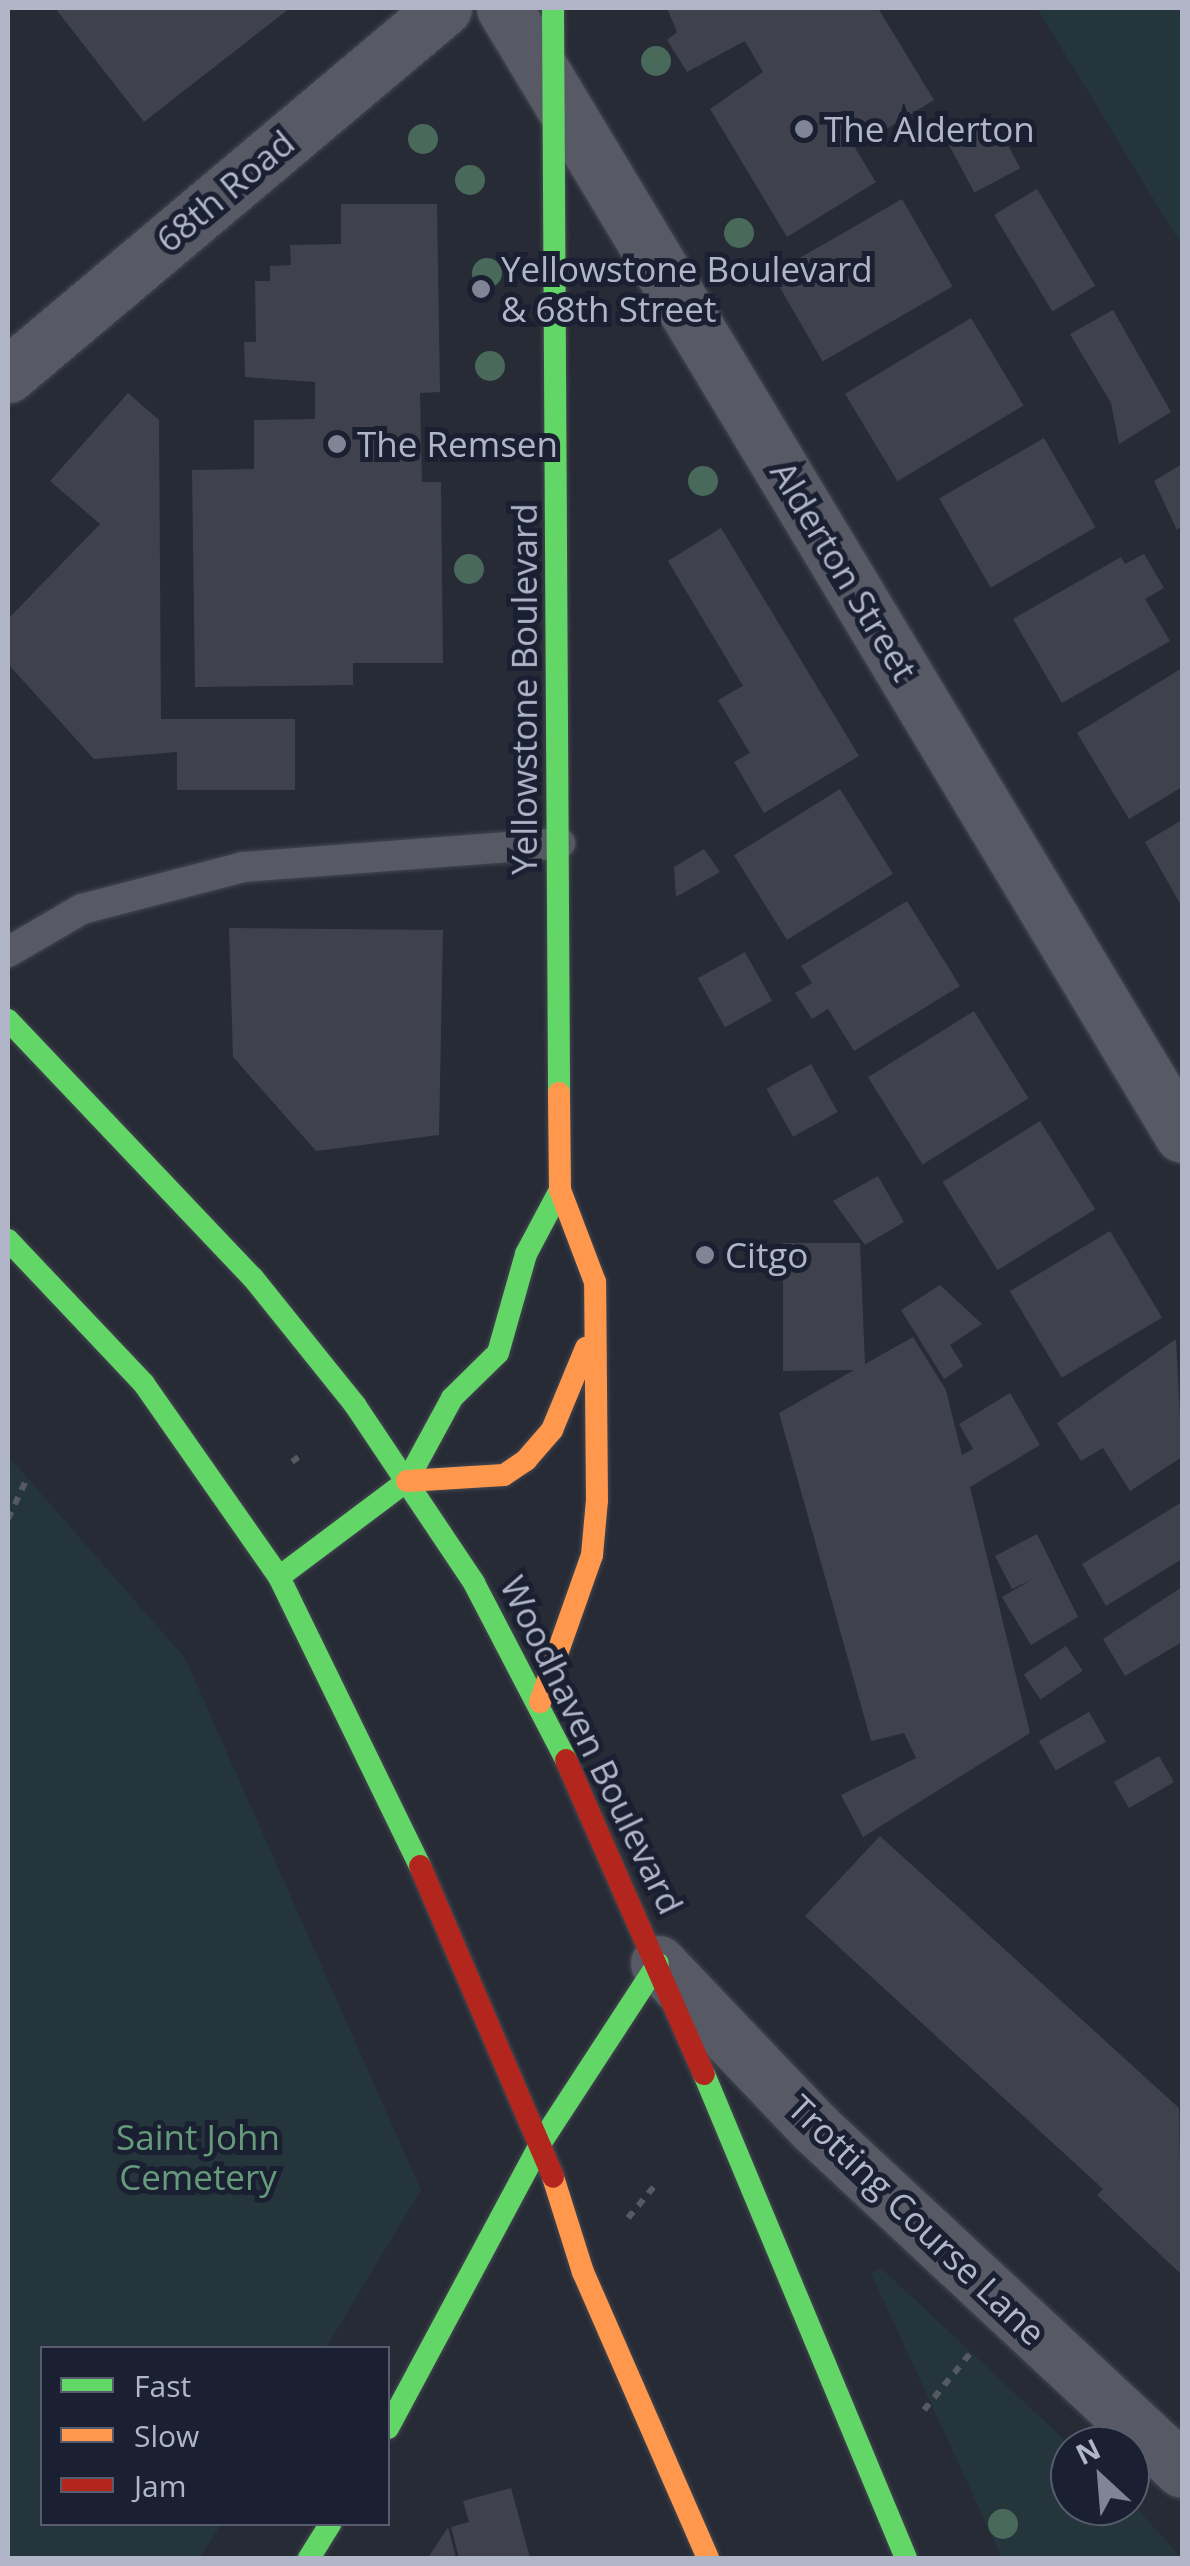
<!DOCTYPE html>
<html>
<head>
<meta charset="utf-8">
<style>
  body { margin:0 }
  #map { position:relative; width:1190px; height:2566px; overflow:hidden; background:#272b36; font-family:"Open Sans",sans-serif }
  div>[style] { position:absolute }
  .green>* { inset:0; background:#24353c }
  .building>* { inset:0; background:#3f424c; transform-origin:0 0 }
  .path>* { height:6px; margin-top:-3px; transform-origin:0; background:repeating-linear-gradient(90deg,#555961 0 8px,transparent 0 16px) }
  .roads { filter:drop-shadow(0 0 2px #43474f) drop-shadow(0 0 2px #43474f) }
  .lane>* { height:30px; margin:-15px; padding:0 15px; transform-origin:15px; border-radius:15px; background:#575a64 }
  .street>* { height:55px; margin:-27.5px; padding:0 27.5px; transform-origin:27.5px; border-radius:27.5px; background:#575a64 }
  .fast>* { height:22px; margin:-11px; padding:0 11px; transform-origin:11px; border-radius:11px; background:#63d668 }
  .slow>* { height:22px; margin:-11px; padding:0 11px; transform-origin:11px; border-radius:11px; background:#ff974d }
  .jam>* { height:22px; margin:-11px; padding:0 11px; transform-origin:11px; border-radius:11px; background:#b3261e }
  .trees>* { width:30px; height:30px; margin:-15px; border-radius:50%; background:#49695b }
  .dots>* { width:28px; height:28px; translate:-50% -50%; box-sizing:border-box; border:5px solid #1a2031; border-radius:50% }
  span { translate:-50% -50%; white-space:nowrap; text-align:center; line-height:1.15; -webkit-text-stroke:10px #1a2031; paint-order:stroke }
  .poi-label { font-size:35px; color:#b0b6c8 }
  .left { translate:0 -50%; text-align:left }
  .street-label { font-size:35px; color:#b0b6c8 }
  .park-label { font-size:35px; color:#659b7a }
  .frame { position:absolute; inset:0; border:10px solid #b0b6c8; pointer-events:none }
  .legend { position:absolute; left:40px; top:2346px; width:350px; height:180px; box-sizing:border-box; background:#1a2031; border:2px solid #565c6d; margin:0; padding:12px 18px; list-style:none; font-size:30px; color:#b0b6c8 }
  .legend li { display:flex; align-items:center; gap:20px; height:50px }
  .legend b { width:50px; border:2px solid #565c6d }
  .north { position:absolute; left:1050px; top:2426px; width:100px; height:100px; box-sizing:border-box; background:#1a2031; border:2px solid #565c6d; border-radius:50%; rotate:334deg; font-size:28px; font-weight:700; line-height:40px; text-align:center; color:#b0b6c8 }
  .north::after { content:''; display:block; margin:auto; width:35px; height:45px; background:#808595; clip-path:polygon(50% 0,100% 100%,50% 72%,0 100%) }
</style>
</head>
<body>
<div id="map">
  <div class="green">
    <div style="clip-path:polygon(1037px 8px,1182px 8px,1182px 246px)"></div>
    <div style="clip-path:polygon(8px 1456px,185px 1658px,421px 2190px,326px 2348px,42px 2348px,42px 2524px,221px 2524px,200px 2558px,8px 2558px)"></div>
    <div style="clip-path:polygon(881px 2268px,1071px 2446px,1070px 2506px,1130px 2501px,1182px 2558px,1002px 2558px,871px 2273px)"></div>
  </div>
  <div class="building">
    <div style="clip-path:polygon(55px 8px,290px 8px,144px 122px)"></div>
    <div style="clip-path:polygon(667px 8px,878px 8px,934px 100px,855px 148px,876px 182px,787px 237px,710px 109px,763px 72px,745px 41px,687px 72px,667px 40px,677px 32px)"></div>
    <div style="left:993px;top:117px;width:58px;height:52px;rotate:62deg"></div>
    <div style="left:1037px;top:189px;width:113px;height:50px;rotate:59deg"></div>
    <div style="left:902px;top:199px;width:101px;height:150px;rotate:60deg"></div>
    <div style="clip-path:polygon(341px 204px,437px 204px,440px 392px,420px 393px,422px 482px,441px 482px,443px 663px,353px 663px,353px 685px,195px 687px,192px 470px,254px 469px,254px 420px,315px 419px,315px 382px,245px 377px,244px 342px,256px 342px,255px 281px,270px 281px,270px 266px,291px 265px,290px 245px,341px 244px)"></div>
    <div style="clip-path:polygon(1113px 310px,1171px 412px,1119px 444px,1111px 403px,1070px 334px)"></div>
    <div style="left:971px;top:318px;width:102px;height:147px;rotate:59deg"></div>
    <div style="clip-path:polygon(128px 393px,159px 420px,161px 719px,295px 719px,295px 790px,177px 790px,177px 752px,94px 759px,8px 664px,8px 619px,100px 524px,50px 481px)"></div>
    <div style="left:1044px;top:438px;width:103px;height:121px;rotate:60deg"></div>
    <div style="clip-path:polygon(1182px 464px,1182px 526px,1177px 530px,1154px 481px)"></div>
    <div style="clip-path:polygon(721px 528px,859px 756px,764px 813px,734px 762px,750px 753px,718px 700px,743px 686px,668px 561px)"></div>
    <div style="clip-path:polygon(1144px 554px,1164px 588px,1145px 599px,1170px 641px,1062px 703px,1013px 619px,1121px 557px,1125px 564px)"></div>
    <div style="clip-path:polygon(1182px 668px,1182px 787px,1129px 819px,1077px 733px)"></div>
    <div style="left:840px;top:789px;width:100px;height:125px;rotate:58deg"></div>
    <div style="clip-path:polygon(1182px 820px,1182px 907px,1145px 842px)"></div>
    <div style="clip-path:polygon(704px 849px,720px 872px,676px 897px,674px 867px)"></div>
    <div style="clip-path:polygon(907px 901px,960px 986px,854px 1051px,828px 1009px,812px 1019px,795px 993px,812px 983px,801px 966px)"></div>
    <div style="clip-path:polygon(229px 928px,443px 930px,439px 1135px,316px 1151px,233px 1057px)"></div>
    <div style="left:745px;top:952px;width:56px;height:54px;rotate:61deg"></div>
    <div style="left:974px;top:1011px;width:103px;height:125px;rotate:58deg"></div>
    <div style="left:811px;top:1064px;width:55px;height:51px;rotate:61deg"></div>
    <div style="left:1040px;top:1121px;width:104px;height:115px;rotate:58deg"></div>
    <div style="clip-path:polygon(878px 1176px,904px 1222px,865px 1245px,833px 1201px)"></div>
    <div style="left:1110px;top:1231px;width:101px;height:117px;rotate:59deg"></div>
    <div style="clip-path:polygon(783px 1243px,860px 1243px,865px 1364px,913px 1337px,946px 1390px,962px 1455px,973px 1449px,959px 1424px,1010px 1393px,1040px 1445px,970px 1487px,1030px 1733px,863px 1837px,841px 1795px,916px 1758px,904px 1733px,871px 1741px,779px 1413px,854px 1370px,783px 1371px)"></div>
    <div style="clip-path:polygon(940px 1285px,982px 1324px,950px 1345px,963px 1366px,944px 1379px,901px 1310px)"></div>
    <div style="clip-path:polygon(1176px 1339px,1182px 1457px,1130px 1491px,1103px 1448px,1081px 1461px,1057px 1423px)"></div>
    <div style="clip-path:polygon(1182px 1502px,1182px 1559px,1106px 1606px,1082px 1564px)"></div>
    <div style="clip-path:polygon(1037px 1534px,1078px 1617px,1031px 1645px,1002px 1597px,1033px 1579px,1012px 1589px,995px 1556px)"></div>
    <div style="clip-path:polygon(1182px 1587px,1182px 1642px,1125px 1676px,1103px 1639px)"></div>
    <div style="left:1066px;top:1646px;width:30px;height:51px;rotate:56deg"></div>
    <div style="left:1089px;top:1712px;width:34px;height:58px;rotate:60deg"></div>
    <div style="left:1159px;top:1756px;width:30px;height:52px;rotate:60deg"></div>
    <div style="clip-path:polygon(880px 1836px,1179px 2108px,1182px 2275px,1097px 2195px,1103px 2189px,805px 1916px)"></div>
    <div style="clip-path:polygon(511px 2488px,530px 2558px,459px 2558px,451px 2527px,469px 2522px,463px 2501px)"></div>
    <div style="clip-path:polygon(448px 2527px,456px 2558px,428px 2558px)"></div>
  </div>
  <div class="path">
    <div style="left:292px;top:1462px;width:13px;rotate:-39deg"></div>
    <div style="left:8px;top:1519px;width:45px;rotate:-65.1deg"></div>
    <div style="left:628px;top:2218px;width:44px;rotate:-50.5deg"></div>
    <div style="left:924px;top:2410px;width:76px;rotate:-50.9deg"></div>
  </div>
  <div class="roads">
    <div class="lane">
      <div style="left:8px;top:952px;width:86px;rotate:-30.2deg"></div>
      <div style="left:82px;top:909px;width:166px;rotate:-14.6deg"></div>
      <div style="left:243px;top:867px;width:318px;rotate:-4.3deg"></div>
    </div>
    <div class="street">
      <div style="left:504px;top:8px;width:1315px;rotate:58.97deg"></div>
      <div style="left:8px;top:375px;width:570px;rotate:-40.09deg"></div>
      <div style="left:658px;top:1963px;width:225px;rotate:46.4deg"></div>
      <div style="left:813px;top:2126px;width:504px;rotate:42.99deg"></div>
    </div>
    <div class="fast">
      <div style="left:553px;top:8px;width:1085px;rotate:89.68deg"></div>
      <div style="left:8px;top:1020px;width:356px;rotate:46.5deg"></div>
      <div style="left:253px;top:1278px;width:163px;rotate:51.2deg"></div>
      <div style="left:355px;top:1405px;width:214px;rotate:56.2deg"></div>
      <div style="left:474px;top:1583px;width:199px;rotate:62.5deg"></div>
      <div style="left:8px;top:1240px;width:198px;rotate:46.6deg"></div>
      <div style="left:144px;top:1384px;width:236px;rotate:55deg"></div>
      <div style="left:279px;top:1577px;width:322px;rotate:64deg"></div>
      <div style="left:279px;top:1577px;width:160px;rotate:-36.9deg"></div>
      <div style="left:407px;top:1481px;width:94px;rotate:-61.5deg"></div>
      <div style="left:452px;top:1398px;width:64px;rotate:-44.4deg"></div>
      <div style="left:498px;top:1353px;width:103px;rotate:-74.2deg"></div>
      <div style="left:526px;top:1254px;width:72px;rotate:-62deg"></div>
      <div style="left:704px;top:2074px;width:524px;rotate:67.35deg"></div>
      <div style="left:388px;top:2428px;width:326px;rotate:-61.8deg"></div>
      <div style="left:542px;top:2141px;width:212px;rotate:-56.9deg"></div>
      <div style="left:309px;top:2558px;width:40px;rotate:-58deg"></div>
    </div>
    <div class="slow">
      <div style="left:407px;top:1481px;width:97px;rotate:-3.5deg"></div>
      <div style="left:504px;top:1475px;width:27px;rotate:-34deg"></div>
      <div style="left:526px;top:1460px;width:40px;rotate:-49deg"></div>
      <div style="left:552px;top:1430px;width:89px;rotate:-67.5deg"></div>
      <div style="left:540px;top:1702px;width:156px;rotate:-70.5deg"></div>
      <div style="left:592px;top:1555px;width:55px;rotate:-84.8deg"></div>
      <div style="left:597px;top:1500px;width:218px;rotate:-90.5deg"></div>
      <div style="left:595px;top:1282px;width:98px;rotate:-110.8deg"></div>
      <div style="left:560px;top:1190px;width:97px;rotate:-90.6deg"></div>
      <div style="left:553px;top:2177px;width:100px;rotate:72.5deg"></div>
      <div style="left:583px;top:2272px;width:312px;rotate:66.4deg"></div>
    </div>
    <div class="jam">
      <div style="left:566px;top:1760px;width:343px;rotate:66.3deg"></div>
      <div style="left:420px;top:1866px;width:338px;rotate:66.8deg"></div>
    </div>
  </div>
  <div class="trees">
    <div style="left:656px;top:61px"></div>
    <div style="left:423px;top:139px"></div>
    <div style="left:470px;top:180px"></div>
    <div style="left:739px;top:233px"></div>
    <div style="left:487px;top:273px"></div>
    <div style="left:490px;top:366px"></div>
    <div style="left:703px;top:481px"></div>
    <div style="left:469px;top:569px"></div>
    <div style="left:1003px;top:2524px"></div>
  </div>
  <div class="dots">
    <div style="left:804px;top:129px;background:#808595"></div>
    <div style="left:481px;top:289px;background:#808595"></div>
    <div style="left:337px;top:444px;background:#808595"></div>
    <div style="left:705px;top:1255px;background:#808595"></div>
  </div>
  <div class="poi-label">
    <span class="left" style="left:824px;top:129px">The Alderton</span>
    <span class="left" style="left:501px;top:289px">Yellowstone Boulevard<br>&amp; 68th Street</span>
    <span class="left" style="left:357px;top:444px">The Remsen</span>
    <span class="left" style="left:725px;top:1255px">Citgo</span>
  </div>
  <div class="street-label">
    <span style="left:225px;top:191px;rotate:-40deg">68th Road</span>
    <span style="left:844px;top:571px;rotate:59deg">Alderton Street</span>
    <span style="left:524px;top:689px;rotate:-90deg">Yellowstone Boulevard</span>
    <span style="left:592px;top:1745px;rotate:64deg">Woodhaven Boulevard</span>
    <span style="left:917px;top:2220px;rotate:44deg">Trotting Course Lane</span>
  </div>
  <div class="park-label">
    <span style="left:198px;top:2157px">Saint John<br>Cemetery</span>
  </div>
  <div class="frame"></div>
  <ul class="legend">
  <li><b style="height:12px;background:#63d668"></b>Fast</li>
  <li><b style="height:12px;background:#ff974d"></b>Slow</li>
  <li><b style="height:12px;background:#b3261e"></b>Jam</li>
  </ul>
  <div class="north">N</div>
</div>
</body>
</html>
